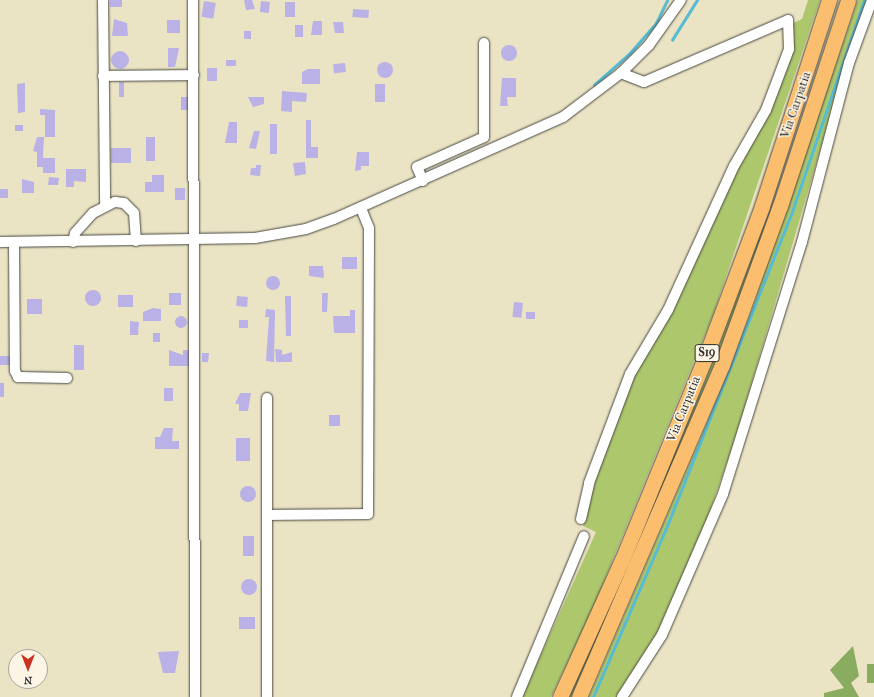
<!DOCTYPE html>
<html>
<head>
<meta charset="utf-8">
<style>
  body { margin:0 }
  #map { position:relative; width:874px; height:697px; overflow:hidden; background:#ebe4c4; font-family:"IM FELL French Canon",serif }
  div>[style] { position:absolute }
  .green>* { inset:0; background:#adc76c }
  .forest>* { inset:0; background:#8aac60; transform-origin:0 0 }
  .stream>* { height:2.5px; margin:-1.25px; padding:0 1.25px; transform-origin:1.25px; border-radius:1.25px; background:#56bcd4 }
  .building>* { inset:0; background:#bab1e7; transform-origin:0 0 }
  .round { border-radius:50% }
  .roads { filter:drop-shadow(0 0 1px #484742) drop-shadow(0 0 1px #484742) }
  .minor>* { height:10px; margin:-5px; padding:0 5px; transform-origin:5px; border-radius:5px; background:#fff }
  .highway>* { height:15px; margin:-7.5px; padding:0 7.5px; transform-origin:7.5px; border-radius:7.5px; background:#fabe6e }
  span { translate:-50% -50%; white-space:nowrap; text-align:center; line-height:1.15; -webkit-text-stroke:3px #fcf5e5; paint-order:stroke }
  .shield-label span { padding:1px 3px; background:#fcf5e5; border:1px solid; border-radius:3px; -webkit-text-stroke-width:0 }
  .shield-label { font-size:12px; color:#2b2b2b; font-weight:700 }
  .street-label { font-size:13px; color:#2b2b2b }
  .north { position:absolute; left:8px; top:649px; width:40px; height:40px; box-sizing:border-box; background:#fcf5e5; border:1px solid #a8a49b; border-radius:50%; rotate:180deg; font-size:11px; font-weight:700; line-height:16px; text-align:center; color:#2b2b2b }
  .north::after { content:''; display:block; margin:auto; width:14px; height:18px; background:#c8321e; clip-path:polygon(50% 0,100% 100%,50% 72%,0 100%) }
</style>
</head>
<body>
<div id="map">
  <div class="green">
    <div style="clip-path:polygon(808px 0,820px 0,713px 315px,593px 608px,551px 697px,522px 697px,596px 532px,583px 526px,589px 490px,633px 374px,791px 48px,793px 23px,802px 19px)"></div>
    <div style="clip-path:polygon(858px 0,870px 0,821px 147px,736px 436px,697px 548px,653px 643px,619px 697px,589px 697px,737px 353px)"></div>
    <div style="clip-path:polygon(761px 226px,765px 228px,716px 362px,572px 697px,568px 697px,622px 580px,711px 363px)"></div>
  </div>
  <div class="forest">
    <div style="clip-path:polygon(853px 646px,859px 676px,851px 683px,859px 697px,824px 697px,824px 693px,844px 688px,830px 670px)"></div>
    <div style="left:867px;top:664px;width:7px;height:19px"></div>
  </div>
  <div class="stream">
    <div style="left:672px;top:40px;width:47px;rotate:-58deg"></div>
    <div style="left:594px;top:85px;width:47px;rotate:-41.5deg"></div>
    <div style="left:629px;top:54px;width:41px;rotate:-48.9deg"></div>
    <div style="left:656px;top:23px;width:25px;rotate:-64deg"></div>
    <div style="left:593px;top:697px;width:181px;rotate:-66.6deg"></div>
    <div style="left:665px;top:531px;width:347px;rotate:-68.3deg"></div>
    <div style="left:793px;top:209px;width:221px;rotate:-71.2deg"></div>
  </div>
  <div class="building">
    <div style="left:110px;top:0;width:12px;height:7px"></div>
    <div style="clip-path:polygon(244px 0,252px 0,255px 9px,246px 10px)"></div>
    <div style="left:204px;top:1px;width:12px;height:16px;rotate:9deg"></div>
    <div style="left:261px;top:1px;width:9px;height:11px;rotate:6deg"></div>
    <div style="left:285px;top:2px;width:10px;height:15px"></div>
    <div style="left:353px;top:9px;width:16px;height:8px;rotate:4deg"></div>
    <div style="clip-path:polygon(114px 19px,127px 23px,128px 36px,112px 36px)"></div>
    <div style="left:167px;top:20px;width:13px;height:13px"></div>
    <div style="clip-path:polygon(313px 21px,322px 21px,322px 35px,311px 35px)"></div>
    <div style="clip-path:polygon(333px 22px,343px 22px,344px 33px,335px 33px)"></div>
    <div style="left:295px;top:25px;width:8px;height:12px"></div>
    <div style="left:244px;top:31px;width:7px;height:8px"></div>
    <div class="round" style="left:501px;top:45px;width:16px;height:16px"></div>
    <div style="clip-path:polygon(168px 48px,179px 48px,175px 67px,168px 67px)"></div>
    <div class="round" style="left:111px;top:51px;width:18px;height:18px"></div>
    <div style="left:226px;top:60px;width:10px;height:6px"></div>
    <div class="round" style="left:377px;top:62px;width:16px;height:16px"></div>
    <div style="left:345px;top:63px;width:9px;height:12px;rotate:84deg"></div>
    <div style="left:207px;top:68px;width:10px;height:13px"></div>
    <div style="clip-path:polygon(308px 69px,320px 69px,320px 84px,302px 84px,302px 72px)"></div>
    <div style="clip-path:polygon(502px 78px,516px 78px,516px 97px,507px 97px,508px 106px,500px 106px)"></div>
    <div style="left:119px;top:82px;width:5px;height:15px"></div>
    <div style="clip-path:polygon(25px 83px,25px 112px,18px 113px,17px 84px)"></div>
    <div style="left:375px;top:84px;width:10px;height:18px"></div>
    <div style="clip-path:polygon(282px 91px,307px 93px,306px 102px,292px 101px,292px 112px,281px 111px)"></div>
    <div style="left:181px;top:97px;width:7px;height:13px"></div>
    <div style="clip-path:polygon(248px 97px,264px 97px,264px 104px,253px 107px)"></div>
    <div style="clip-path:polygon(40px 109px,55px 110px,55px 137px,45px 137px,45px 115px,40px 115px)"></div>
    <div style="clip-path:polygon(306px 120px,311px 120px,311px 147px,318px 147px,318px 158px,306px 158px)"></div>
    <div style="clip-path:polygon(229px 122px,237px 122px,237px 143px,225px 143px)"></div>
    <div style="left:270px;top:124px;width:7px;height:30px"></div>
    <div style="left:15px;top:125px;width:8px;height:6px"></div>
    <div style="clip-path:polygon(254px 131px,260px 131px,256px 149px,249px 148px)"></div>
    <div style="clip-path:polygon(37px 137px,44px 137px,43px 158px,55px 158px,55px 173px,43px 173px,43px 167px,37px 167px,37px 152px,33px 151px)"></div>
    <div style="left:146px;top:137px;width:9px;height:24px"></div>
    <div style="left:111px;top:148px;width:20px;height:15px"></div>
    <div style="clip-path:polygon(357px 152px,369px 152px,369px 166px,361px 166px,361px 170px,355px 171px)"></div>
    <div style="clip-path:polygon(305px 162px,306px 174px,295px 176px,293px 163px)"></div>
    <div style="clip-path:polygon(256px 165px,261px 165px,260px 176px,250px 175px,251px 168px,256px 168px)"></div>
    <div style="clip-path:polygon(66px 169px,86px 169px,86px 182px,74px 181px,74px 187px,66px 187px)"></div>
    <div style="clip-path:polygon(152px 175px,164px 175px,164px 192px,145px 192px,145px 182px,152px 182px)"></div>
    <div style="clip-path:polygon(49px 177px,59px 178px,58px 185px,48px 185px)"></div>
    <div style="clip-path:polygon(22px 179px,34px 182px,34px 193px,22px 193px)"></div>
    <div style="left:175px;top:188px;width:10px;height:12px"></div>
    <div style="left:0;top:189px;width:8px;height:9px"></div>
    <div style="left:342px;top:257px;width:15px;height:12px"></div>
    <div style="clip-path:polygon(309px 266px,323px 266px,324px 278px,309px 276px)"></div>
    <div class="round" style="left:266px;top:276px;width:14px;height:14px"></div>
    <div class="round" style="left:85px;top:290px;width:16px;height:16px"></div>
    <div style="left:169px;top:293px;width:12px;height:12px"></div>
    <div style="clip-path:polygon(322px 293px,328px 293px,327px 312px,322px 312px)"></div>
    <div style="left:118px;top:295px;width:15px;height:12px"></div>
    <div style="left:237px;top:296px;width:11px;height:10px;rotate:5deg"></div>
    <div style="clip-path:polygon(285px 296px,291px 296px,291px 336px,286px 336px)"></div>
    <div style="left:27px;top:299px;width:15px;height:15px"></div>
    <div style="left:514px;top:302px;width:9px;height:15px;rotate:6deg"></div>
    <div style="clip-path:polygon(153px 308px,161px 309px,161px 321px,143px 321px,143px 312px)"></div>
    <div style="clip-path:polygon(266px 309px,275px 310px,274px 362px,266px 361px,269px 317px,265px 317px)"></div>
    <div style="clip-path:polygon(350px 310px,355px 310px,355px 333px,334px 333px,333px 316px,350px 316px)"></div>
    <div style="left:526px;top:312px;width:9px;height:7px"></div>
    <div class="round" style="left:175px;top:316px;width:12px;height:12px"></div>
    <div style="left:239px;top:320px;width:9px;height:8px"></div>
    <div style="clip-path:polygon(130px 321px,139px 322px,138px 335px,130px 335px)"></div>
    <div style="left:153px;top:333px;width:7px;height:9px"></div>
    <div style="left:74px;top:345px;width:10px;height:25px"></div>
    <div style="clip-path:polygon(275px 349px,282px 350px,282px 355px,292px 352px,292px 362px,276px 362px)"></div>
    <div style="clip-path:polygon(169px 350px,183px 355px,183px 350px,189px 350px,189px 366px,169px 366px)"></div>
    <div style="clip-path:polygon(202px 353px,209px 353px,208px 362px,202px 362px)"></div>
    <div style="left:0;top:356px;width:11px;height:9px"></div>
    <div style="left:0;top:383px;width:4px;height:14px"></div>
    <div style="left:164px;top:388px;width:9px;height:13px"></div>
    <div style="clip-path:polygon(240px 393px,251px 393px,248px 411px,239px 411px,239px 404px,235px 404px)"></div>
    <div style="left:329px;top:415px;width:11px;height:11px"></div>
    <div style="clip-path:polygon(164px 428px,173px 428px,172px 441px,179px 441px,179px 449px,155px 449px,155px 437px,160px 437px)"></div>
    <div style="left:236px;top:438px;width:14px;height:23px"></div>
    <div class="round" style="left:240px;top:486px;width:16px;height:16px"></div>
    <div style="left:243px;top:536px;width:11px;height:20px"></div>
    <div class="round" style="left:241px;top:579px;width:16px;height:16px"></div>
    <div style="left:239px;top:617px;width:16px;height:12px"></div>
    <div style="clip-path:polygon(179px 651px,175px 673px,163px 673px,158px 652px)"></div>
  </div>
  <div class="roads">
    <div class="minor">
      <div style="left:103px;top:0;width:205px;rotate:89.4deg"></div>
      <div style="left:193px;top:0;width:697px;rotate:89.84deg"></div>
      <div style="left:103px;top:76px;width:91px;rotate:-0.6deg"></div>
      <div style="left:423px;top:181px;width:15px;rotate:-113deg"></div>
      <div style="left:417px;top:167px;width:73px;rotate:-24.1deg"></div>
      <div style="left:484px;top:137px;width:94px;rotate:-90deg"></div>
      <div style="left:0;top:242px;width:255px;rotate:-0.9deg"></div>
      <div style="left:255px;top:238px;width:52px;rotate:-10deg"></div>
      <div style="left:306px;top:229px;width:30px;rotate:-20deg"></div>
      <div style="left:334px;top:219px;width:251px;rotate:-24deg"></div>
      <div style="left:563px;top:117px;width:73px;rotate:-37.2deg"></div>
      <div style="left:621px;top:73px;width:40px;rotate:-45deg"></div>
      <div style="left:649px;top:45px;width:55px;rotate:-54.6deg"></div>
      <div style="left:14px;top:242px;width:129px;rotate:89.6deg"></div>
      <div style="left:15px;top:371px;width:7px;rotate:63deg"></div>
      <div style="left:18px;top:377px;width:49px;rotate:1.2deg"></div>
      <div style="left:73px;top:242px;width:9px;rotate:-77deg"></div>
      <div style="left:75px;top:233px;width:27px;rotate:-48deg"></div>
      <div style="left:93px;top:213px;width:25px;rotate:-27deg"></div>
      <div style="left:115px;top:202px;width:9px;rotate:6deg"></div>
      <div style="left:124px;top:203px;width:14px;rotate:45deg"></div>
      <div style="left:134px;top:213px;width:28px;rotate:86deg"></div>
      <div style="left:267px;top:398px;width:299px;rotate:90deg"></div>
      <div style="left:267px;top:515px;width:101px;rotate:-0.6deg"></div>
      <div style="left:368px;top:514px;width:286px;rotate:-89.8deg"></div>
      <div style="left:369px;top:228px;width:22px;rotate:-112deg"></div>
      <div style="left:581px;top:519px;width:37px;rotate:-77deg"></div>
      <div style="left:589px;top:483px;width:116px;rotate:-69.4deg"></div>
      <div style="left:630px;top:374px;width:74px;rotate:-59.3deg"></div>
      <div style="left:668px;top:310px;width:158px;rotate:-65.4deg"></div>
      <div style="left:734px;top:166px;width:64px;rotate:-60.3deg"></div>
      <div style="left:766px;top:110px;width:65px;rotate:-69.3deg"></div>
      <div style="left:789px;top:49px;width:29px;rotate:-92deg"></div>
      <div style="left:788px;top:20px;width:157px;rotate:156.7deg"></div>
      <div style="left:644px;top:82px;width:25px;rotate:-159deg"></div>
      <div style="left:517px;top:697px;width:174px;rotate:-67.4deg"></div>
      <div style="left:622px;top:697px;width:74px;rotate:-57.2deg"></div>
      <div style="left:662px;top:635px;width:154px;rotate:-66.6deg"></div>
      <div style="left:723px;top:494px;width:264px;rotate:-72.6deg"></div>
      <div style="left:802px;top:242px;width:185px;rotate:-75.3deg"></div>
      <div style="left:849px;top:63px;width:67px;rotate:-69.9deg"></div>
    </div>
    <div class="highway">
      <div style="left:560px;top:697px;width:150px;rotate:-65.7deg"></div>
      <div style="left:622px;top:560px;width:218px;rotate:-67.7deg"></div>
      <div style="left:705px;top:358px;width:162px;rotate:-69.4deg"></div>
      <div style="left:762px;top:206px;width:217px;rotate:-72deg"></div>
      <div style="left:579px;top:697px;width:361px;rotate:-66.7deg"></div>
      <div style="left:722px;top:365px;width:169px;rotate:-70deg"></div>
      <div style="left:780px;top:206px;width:217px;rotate:-71.7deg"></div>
    </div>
  </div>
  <div class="shield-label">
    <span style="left:707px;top:353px">S19</span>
  </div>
  <div class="street-label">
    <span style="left:796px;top:105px;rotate:-71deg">Via Carpatia</span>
    <span style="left:684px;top:409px;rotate:-68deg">Via Carpatia</span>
  </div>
  <div class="north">N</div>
</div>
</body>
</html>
